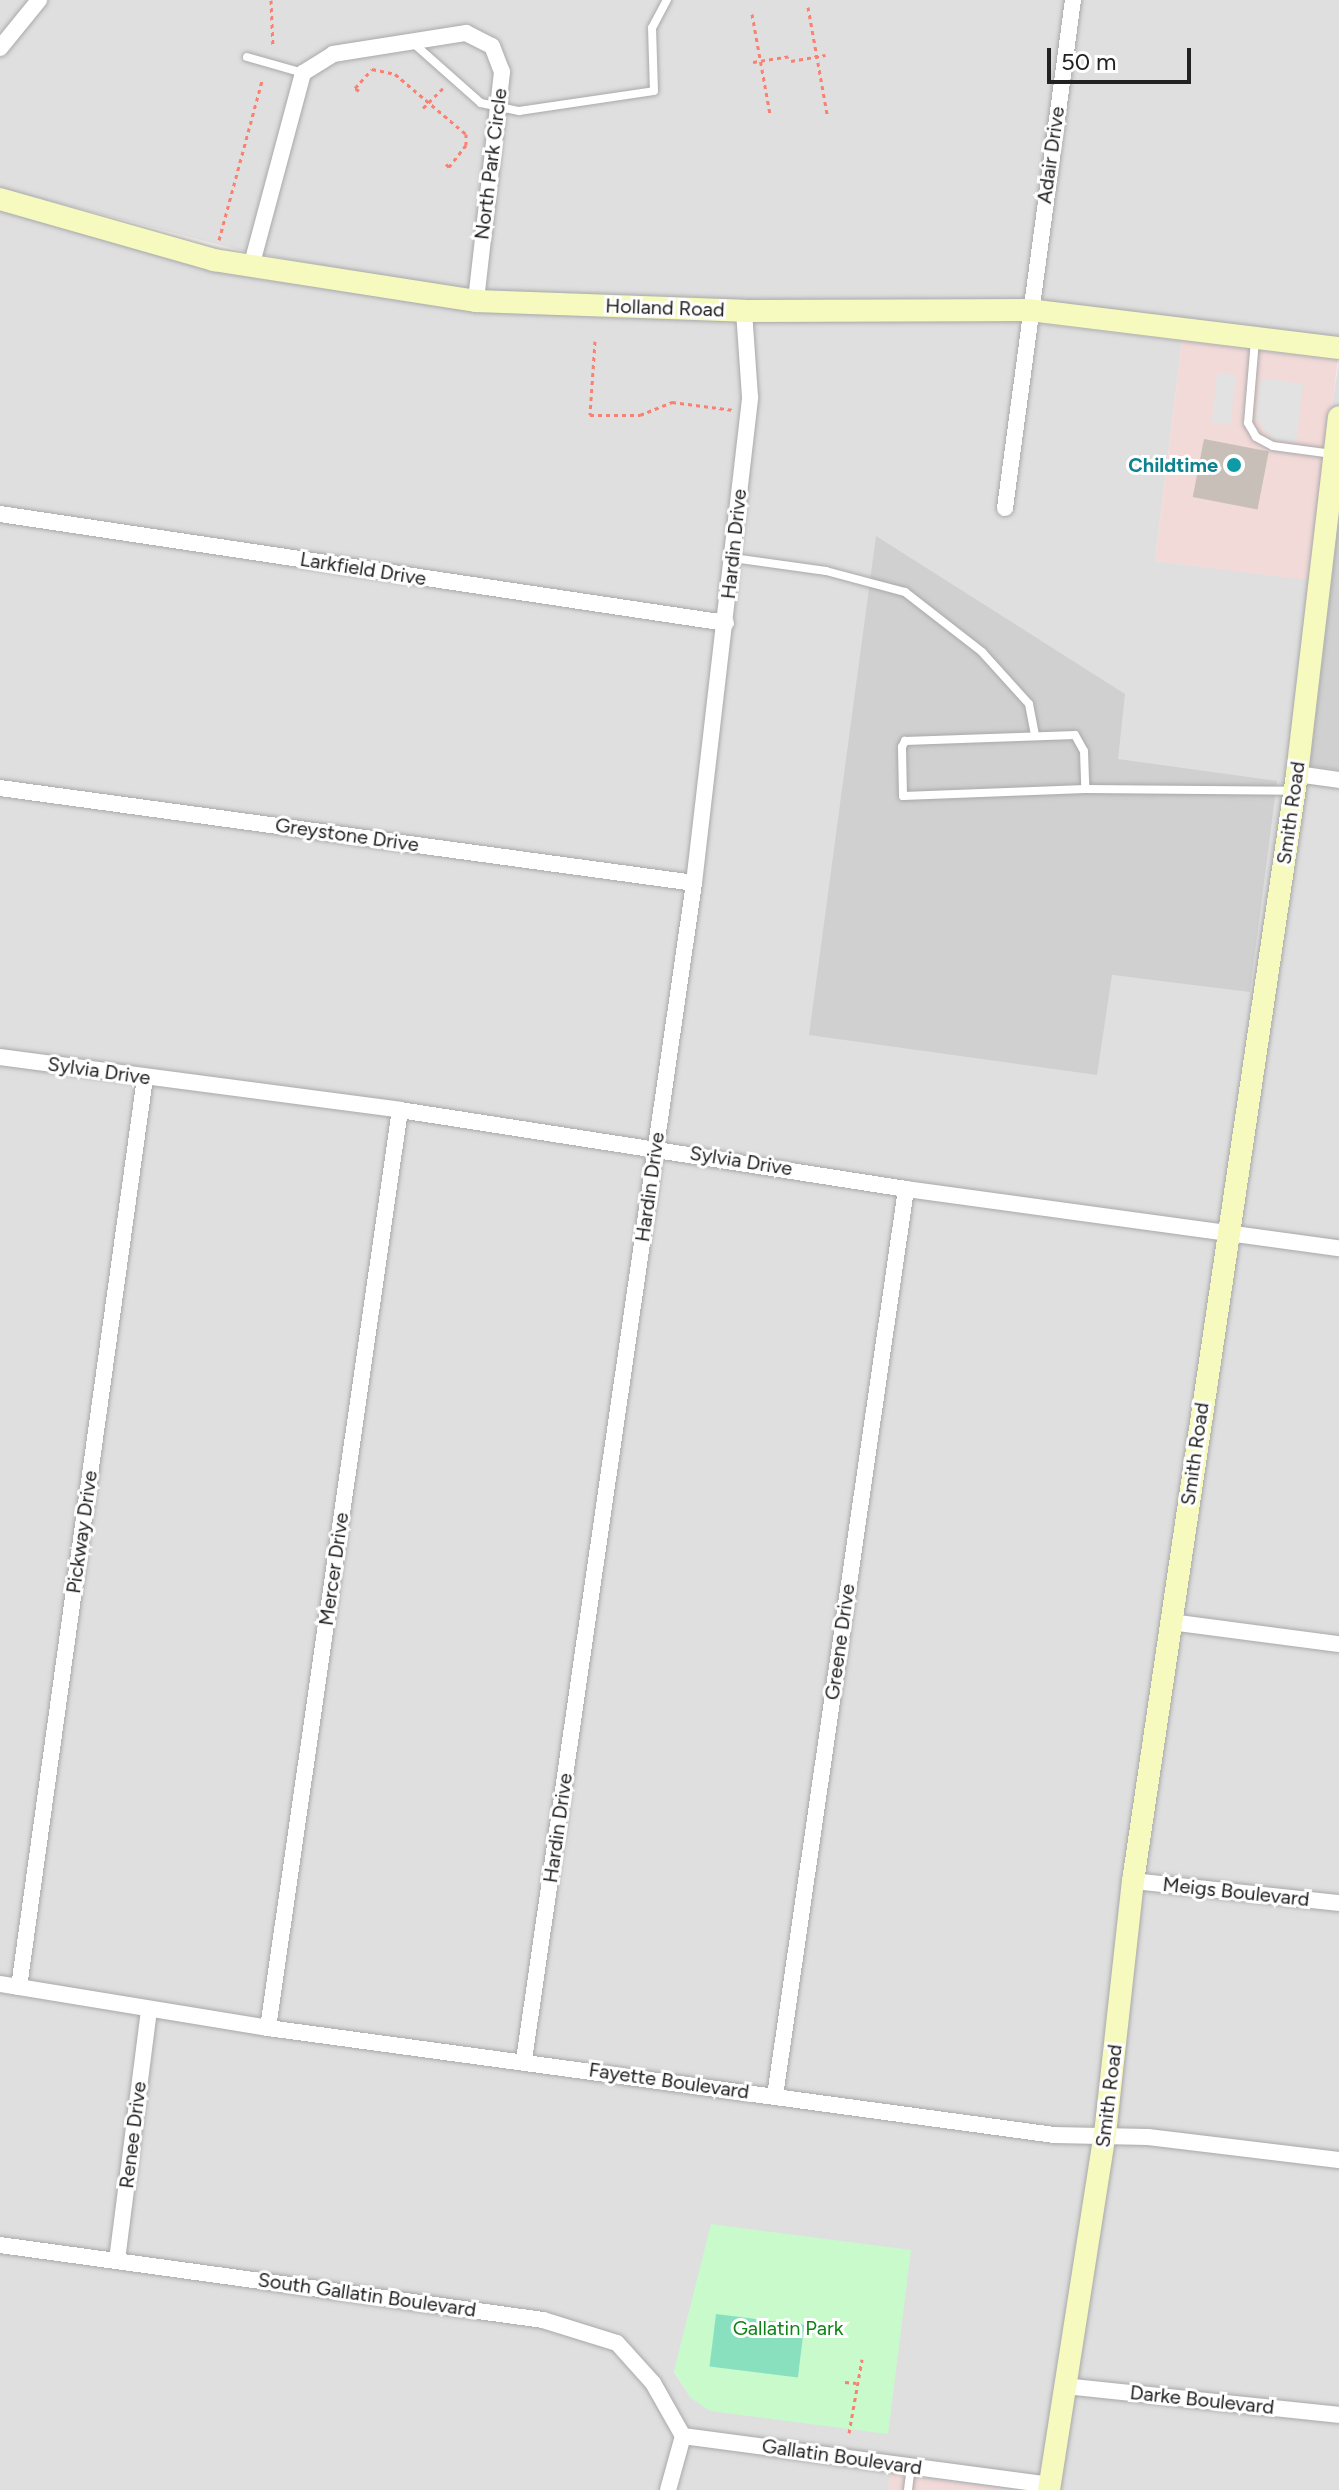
<!DOCTYPE html>
<html>
<head>
<meta charset="utf-8">
<style>
  body { margin:0 }
  #map { position:relative; width:1339px; height:2490px; overflow:hidden; background:#f2efe9; font-family:Figtree,sans-serif }
  div>[style] { position:absolute }
  .residential>* { inset:0; background:#e0dfdf }
  .commercial>* { inset:0; background:#f2dad9; transform-origin:0 0 }
  .religious>* { inset:0; background:#d0d0d0 }
  .park>* { inset:0; background:#c8facc }
  .pitch>* { inset:0; background:#88e0be; transform-origin:0 0 }
  .parking>* { inset:0; background:#e2e2e2; transform-origin:0 0 }
  .building>* { inset:0; background:#c7bfb8; transform-origin:0 0 }
  .path>* { height:3px; margin-top:-1.5px; transform-origin:0; background:repeating-linear-gradient(90deg,#fa8072 0 4px,transparent 0 8px) }
  .roads { filter:drop-shadow(0 0 2px #a9a9a9) drop-shadow(0 0 2px #a9a9a9) }
  .lane>* { height:8px; margin:-4px; padding:0 4px; transform-origin:4px; border-radius:4px; background:#fff }
  .street>* { height:16px; margin:-8px; padding:0 8px; transform-origin:8px; border-radius:8px; background:#fff }
  .secondary>* { height:22px; margin:-11px; padding:0 11px; transform-origin:11px; border-radius:11px; background:#f7fabf }
  .dots>* { width:22px; height:22px; translate:-50% -50%; box-sizing:border-box; border:4px solid #fff; border-radius:50% }
  span { translate:-50% -50%; white-space:nowrap; text-align:center; line-height:1.15; -webkit-text-stroke:6px #fff; paint-order:stroke }
  .street-label { font-size:20px; color:#222 }
  .culture-label { font-size:20px; color:#0d838f; font-weight:700 }
  .right { translate:-100% -50%; text-align:right }
  .park-label { font-size:20px; color:#0c8416 }
  .scale { position:absolute; left:1047px; top:48px; width:144px; height:36px; box-sizing:border-box; border:4px solid #222; border-top:0; padding-left:10px; font-size:24px; line-height:28px; white-space:nowrap; color:#222; -webkit-text-stroke:6px #fff; paint-order:stroke }
</style>
</head>
<body>
<div id="map">
  <div class="residential">
    <div style="clip-path:polygon(0 0,1339px 0,1339px 343px,743px 301px,463px 290px,247px 252px,0 188px)"></div>
    <div style="clip-path:polygon(evenodd,0 210px,254px 278px,482px 311px,1018px 321px,1182px 341px,1155px 561px,1306px 579px,1339px 360px,1339px 517px,1311px 766px,1339px 770px,1339px 2490px,1008px 2490px,892px 2472px,888px 2490px,0 2490px,0 210px,876px 537px,1118px 759px,1250px 991px,1112px 975px,876px 537px,0 210px,694px 2302px,691px 2398px,674px 2372px,694px 2302px)"></div>
  </div>
  <div class="commercial">
    <div style="left:1182px;top:341px;width:157px;height:222px;rotate:7deg"></div>
    <div style="clip-path:polygon(891px 2472px,1008px 2490px,888px 2490px)"></div>
  </div>
  <div class="religious">
    <div style="clip-path:polygon(1339px 517px,1339px 770px,1310px 766px)"></div>
    <div style="clip-path:polygon(876px 536px,1125px 694px,1118px 759px,1277px 781px,1250px 992px,1112px 975px,1097px 1075px,809px 1035px)"></div>
  </div>
  <div class="park">
    <div style="clip-path:polygon(711px 2224px,911px 2250px,888px 2434px,710px 2411px,691px 2398px,674px 2371px)"></div>
  </div>
  <div class="pitch">
    <div style="left:716px;top:2314px;width:89px;height:53px;rotate:7deg"></div>
  </div>
  <div class="parking">
    <div style="left:1217px;top:373px;width:19px;height:50px;rotate:6deg"></div>
    <div style="clip-path:polygon(1261px 378px,1303px 384px,1296px 442px,1273px 440px,1256px 418px)"></div>
  </div>
  <div class="building">
    <div style="left:1204px;top:439px;width:66px;height:59px;rotate:11deg"></div>
  </div>
  <div class="path">
    <div style="left:271px;top:0;width:47px;rotate:87.6deg"></div>
    <div style="left:808px;top:7px;width:109px;rotate:79.9deg"></div>
    <div style="left:752px;top:14px;width:102px;rotate:79.8deg"></div>
    <div style="left:791px;top:61px;width:35px;rotate:-10deg"></div>
    <div style="left:753px;top:62px;width:37px;rotate:-9deg"></div>
    <div style="left:359px;top:91px;width:5px;rotate:-143deg"></div>
    <div style="left:355px;top:88px;width:25px;rotate:-48deg"></div>
    <div style="left:372px;top:69px;width:24px;rotate:12deg"></div>
    <div style="left:395px;top:74px;width:93px;rotate:40.2deg"></div>
    <div style="left:466px;top:134px;width:11px;rotate:90deg"></div>
    <div style="left:466px;top:145px;width:28px;rotate:128deg"></div>
    <div style="left:449px;top:167px;width:6px;rotate:-135deg"></div>
    <div style="left:423px;top:108px;width:28px;rotate:-45deg"></div>
    <div style="left:219px;top:240px;width:165px;rotate:-74.9deg"></div>
    <div style="left:595px;top:341px;width:74px;rotate:93.9deg"></div>
    <div style="left:590px;top:415px;width:50px"></div>
    <div style="left:640px;top:415px;width:35px;rotate:-22deg"></div>
    <div style="left:672px;top:402px;width:62px;rotate:7.5deg"></div>
    <div style="left:845px;top:2382px;width:11px;rotate:5deg"></div>
    <div style="left:849px;top:2433px;width:75px;rotate:-80deg"></div>
  </div>
  <div class="roads">
    <div class="lane">
      <div style="left:412px;top:42px;width:92px;rotate:41.5deg"></div>
      <div style="left:481px;top:103px;width:39px;rotate:12deg"></div>
      <div style="left:519px;top:111px;width:136px;rotate:-8.4deg"></div>
      <div style="left:654px;top:91px;width:63px;rotate:-91.8deg"></div>
      <div style="left:652px;top:28px;width:32px;rotate:-62deg"></div>
      <div style="left:247px;top:57px;width:58px;rotate:15.9deg"></div>
      <div style="left:1255px;top:340px;width:83px;rotate:94.8deg"></div>
      <div style="left:1248px;top:423px;width:16px;rotate:60deg"></div>
      <div style="left:1256px;top:437px;width:19px;rotate:28deg"></div>
      <div style="left:1273px;top:446px;width:60px;rotate:7.7deg"></div>
      <div style="left:733px;top:558px;width:94px;rotate:8deg"></div>
      <div style="left:826px;top:571px;width:82px;rotate:14.9deg"></div>
      <div style="left:905px;top:592px;width:98px;rotate:37.9deg"></div>
      <div style="left:982px;top:652px;width:70px;rotate:47.9deg"></div>
      <div style="left:1029px;top:704px;width:32px;rotate:79deg"></div>
      <div style="left:1085px;top:789px;width:182px;rotate:177.8deg"></div>
      <div style="left:903px;top:796px;width:49px;rotate:-91.2deg"></div>
      <div style="left:902px;top:747px;width:7px;rotate:-63deg"></div>
      <div style="left:905px;top:741px;width:170px;rotate:-2deg"></div>
      <div style="left:1075px;top:735px;width:18px;rotate:61deg"></div>
      <div style="left:1084px;top:751px;width:38px;rotate:88deg"></div>
      <div style="left:1085px;top:789px;width:209px;rotate:0.5deg"></div>
      <div style="left:908px;top:2490px;width:23px;rotate:-83deg"></div>
    </div>
    <div class="street">
      <div style="left:0;top:48px;width:62px;rotate:-50.9deg"></div>
      <div style="left:251px;top:267px;width:201px;rotate:-75deg"></div>
      <div style="left:303px;top:73px;width:36px;rotate:-32deg"></div>
      <div style="left:333px;top:54px;width:135px;rotate:-9deg"></div>
      <div style="left:466px;top:33px;width:29px;rotate:27deg"></div>
      <div style="left:492px;top:46px;width:28px;rotate:69deg"></div>
      <div style="left:502px;top:72px;width:230px;rotate:96.5deg"></div>
      <div style="left:1005px;top:508px;width:513px;rotate:-82.38deg"></div>
      <div style="left:0;top:514px;width:734px;rotate:8.54deg"></div>
      <div style="left:1297px;top:774px;width:42px;rotate:8.1deg"></div>
      <div style="left:0;top:788px;width:700px;rotate:7.79deg"></div>
      <div style="left:0;top:1057px;width:403px;rotate:7.5deg"></div>
      <div style="left:400px;top:1110px;width:512px;rotate:8.87deg"></div>
      <div style="left:906px;top:1189px;width:437px;rotate:7.8deg"></div>
      <div style="left:1171px;top:1622px;width:169px;rotate:7.5deg"></div>
      <div style="left:1133px;top:1881px;width:207px;rotate:6.1deg"></div>
      <div style="left:0;top:1984px;width:272px;rotate:9.3deg"></div>
      <div style="left:268px;top:2028px;width:793px;rotate:7.75deg"></div>
      <div style="left:1054px;top:2135px;width:94px;rotate:1.2deg"></div>
      <div style="left:1148px;top:2137px;width:192px;rotate:6.9deg"></div>
      <div style="left:19px;top:1987px;width:918px;rotate:-82.11deg"></div>
      <div style="left:268px;top:2028px;width:927px;rotate:-81.82deg"></div>
      <div style="left:524px;top:2060px;width:1189px;rotate:-81.78deg"></div>
      <div style="left:694px;top:883px;width:489px;rotate:-83.4deg"></div>
      <div style="left:750px;top:397px;width:86px;rotate:-94deg"></div>
      <div style="left:775px;top:2096px;width:916px;rotate:-81.78deg"></div>
      <div style="left:0;top:2245px;width:548px;rotate:7.86deg"></div>
      <div style="left:543px;top:2320px;width:77px;rotate:17.3deg"></div>
      <div style="left:617px;top:2343px;width:54px;rotate:48deg"></div>
      <div style="left:653px;top:2383px;width:61px;rotate:60.5deg"></div>
      <div style="left:117px;top:2260px;width:252px;rotate:-82.7deg"></div>
      <div style="left:1064px;top:2386px;width:277px;rotate:6deg"></div>
      <div style="left:683px;top:2436px;width:369px;rotate:7.6deg"></div>
      <div style="left:668px;top:2490px;width:56px;rotate:-74.5deg"></div>
    </div>
    <div class="secondary">
      <div style="left:0;top:199px;width:223px;rotate:15.9deg"></div>
      <div style="left:214px;top:260px;width:265px;rotate:8.9deg"></div>
      <div style="left:476px;top:301px;width:268px;rotate:2.1deg"></div>
      <div style="left:744px;top:311px;width:285px;rotate:-0.2deg"></div>
      <div style="left:1029px;top:310px;width:312px;rotate:7deg"></div>
      <div style="left:1049px;top:2490px;width:360px;rotate:-81.1deg"></div>
      <div style="left:1105px;top:2134px;width:255px;rotate:-83.7deg"></div>
      <div style="left:1133px;top:1881px;width:1119px;rotate:-81.57deg"></div>
      <div style="left:1297px;top:774px;width:359px;rotate:-83.3deg"></div>
    </div>
  </div>
  <div class="dots">
    <div style="left:1234px;top:465px;background:#0f9aa8"></div>
  </div>
  <div class="street-label">
    <span style="left:1051px;top:155px;rotate:-82deg">Adair Drive</span>
    <span style="left:491px;top:164px;rotate:-83deg">North Park Circle</span>
    <span style="left:665px;top:308px;rotate:2deg">Holland Road</span>
    <span style="left:734px;top:544px;rotate:-84deg">Hardin Drive</span>
    <span style="left:363px;top:569px;rotate:9deg">Larkfield Drive</span>
    <span style="left:1291px;top:813px;rotate:-82deg">Smith Road</span>
    <span style="left:347px;top:835px;rotate:8deg">Greystone Drive</span>
    <span style="left:99px;top:1071px;rotate:8deg">Sylvia Drive</span>
    <span style="left:741px;top:1161px;rotate:9deg">Sylvia Drive</span>
    <span style="left:650px;top:1187px;rotate:-82deg">Hardin Drive</span>
    <span style="left:1195px;top:1454px;rotate:-82deg">Smith Road</span>
    <span style="left:82px;top:1532px;rotate:-82deg">Pickway Drive</span>
    <span style="left:334px;top:1569px;rotate:-82deg">Mercer Drive</span>
    <span style="left:840px;top:1642px;rotate:-82deg">Greene Drive</span>
    <span style="left:558px;top:1828px;rotate:-82deg">Hardin Drive</span>
    <span style="left:1236px;top:1892px;rotate:6deg">Meigs Boulevard</span>
    <span style="left:669px;top:2081px;rotate:8deg">Fayette Boulevard</span>
    <span style="left:1109px;top:2096px;rotate:-83deg">Smith Road</span>
    <span style="left:133px;top:2135px;rotate:-83deg">Renee Drive</span>
    <span style="left:367px;top:2295px;rotate:8deg">South Gallatin Boulevard</span>
    <span style="left:1202px;top:2400px;rotate:6deg">Darke Boulevard</span>
    <span style="left:842px;top:2457px;rotate:8deg">Gallatin Boulevard</span>
  </div>
  <div class="culture-label">
    <span class="right" style="left:1218px;top:465px">Childtime</span>
  </div>
  <div class="park-label">
    <span style="left:788px;top:2328px">Gallatin Park</span>
  </div>
  <div class="scale">50 m</div>
</div>
</body>
</html>
